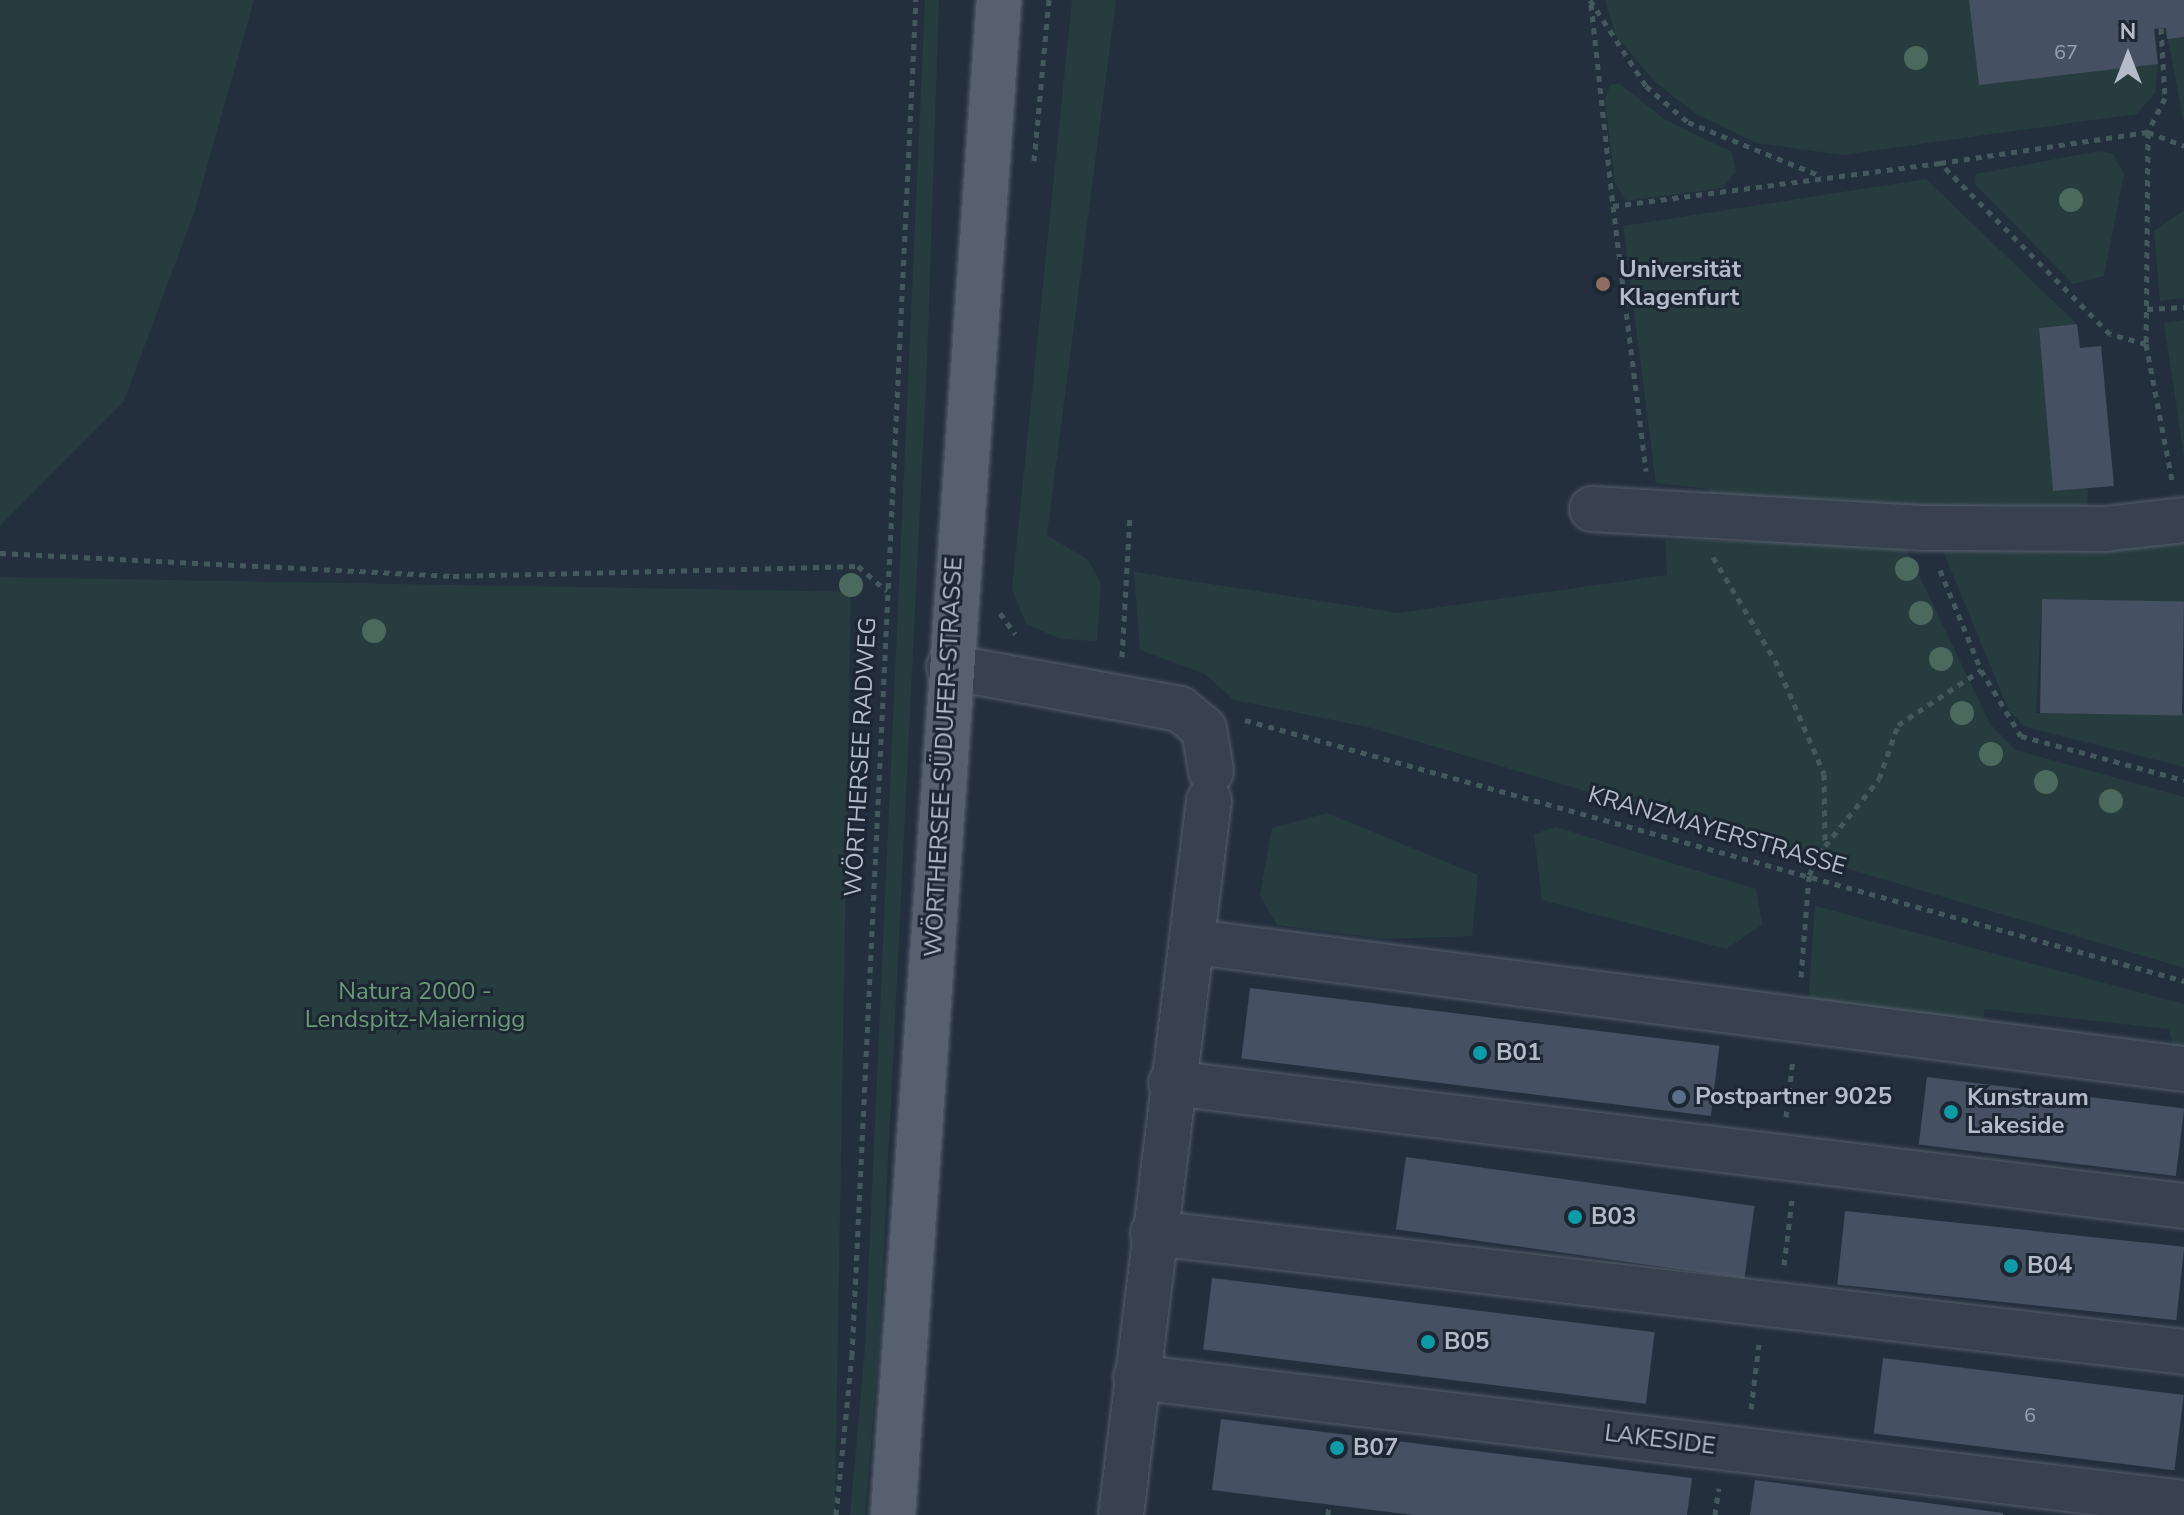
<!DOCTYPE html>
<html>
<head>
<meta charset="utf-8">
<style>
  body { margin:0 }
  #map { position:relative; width:2184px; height:1515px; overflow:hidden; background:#242f3e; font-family:"Nunito Sans",sans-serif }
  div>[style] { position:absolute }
  .green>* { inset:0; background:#263c3f; transform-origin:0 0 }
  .building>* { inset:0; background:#455162; transform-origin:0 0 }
  .path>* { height:5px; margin-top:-2.5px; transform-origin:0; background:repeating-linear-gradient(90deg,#44595c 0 6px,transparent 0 12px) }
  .roads { filter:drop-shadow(0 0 2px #565f6c) drop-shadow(0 0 2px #565f6c) }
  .minor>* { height:44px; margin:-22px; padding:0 22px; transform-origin:22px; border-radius:22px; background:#38414e }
  .major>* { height:44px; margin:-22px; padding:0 22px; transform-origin:22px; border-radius:22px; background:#56606e }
  .trees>* { width:24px; height:24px; margin:-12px; border-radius:50%; background:#4b6a5d }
  .dots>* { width:22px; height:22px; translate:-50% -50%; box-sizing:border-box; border:4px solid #1d2633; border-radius:50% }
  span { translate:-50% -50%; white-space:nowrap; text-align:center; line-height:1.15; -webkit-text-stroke:6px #1d2633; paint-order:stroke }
  .number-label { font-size:20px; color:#98a1af }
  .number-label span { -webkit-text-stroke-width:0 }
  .poi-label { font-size:24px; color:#b4bcc9; font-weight:700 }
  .left { translate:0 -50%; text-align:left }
  .street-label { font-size:24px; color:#b4bcc9 }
  .park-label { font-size:24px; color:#6b9a76 }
  .north { position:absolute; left:2088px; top:16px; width:80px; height:80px; -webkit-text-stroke:6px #1d2633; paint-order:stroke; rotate:0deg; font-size:22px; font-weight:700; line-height:32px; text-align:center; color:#b4bcc9 }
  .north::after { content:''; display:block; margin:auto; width:28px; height:36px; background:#b4bcc9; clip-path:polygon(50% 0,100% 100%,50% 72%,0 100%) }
</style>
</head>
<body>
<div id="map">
  <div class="green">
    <div style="clip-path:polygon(0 0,254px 0,194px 213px,124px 401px,0 526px)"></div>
    <div style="clip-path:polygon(925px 0,939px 0,927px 365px,879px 1347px,865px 1515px,850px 1515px,865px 1347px)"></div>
    <div style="clip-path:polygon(1072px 0,1116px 0,1047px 535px,1088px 560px,1101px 583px,1097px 641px,1060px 639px,1026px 624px,1012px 589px)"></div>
    <div style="clip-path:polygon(1605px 0,1969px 0,2158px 64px,2155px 93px,2137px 114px,1842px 155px,1756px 143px,1696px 114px,1655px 82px,1616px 36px)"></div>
    <div style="clip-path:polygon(2184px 37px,2184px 124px,2168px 39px)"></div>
    <div style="clip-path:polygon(1619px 83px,1664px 119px,1732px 152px,1736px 171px,1723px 188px,1626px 201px,1615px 183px,1605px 100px,1610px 85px)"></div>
    <div style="clip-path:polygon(2099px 151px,2113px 154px,2124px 174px,2104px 276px,2073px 284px,1975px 184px,1976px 174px)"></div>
    <div style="clip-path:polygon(1926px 179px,2077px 324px,2039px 328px,2053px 491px,2088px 488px,2087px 511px,1715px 503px,1709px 489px,1656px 483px,1623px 226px)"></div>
    <div style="clip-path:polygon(2184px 210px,2184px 298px,2160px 301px,2154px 231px)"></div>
    <div style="clip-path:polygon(2184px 320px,2184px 457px,2164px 323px)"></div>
    <div style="clip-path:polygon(2184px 536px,2184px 602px,2042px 599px,2036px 713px,2184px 713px,2184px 767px,2025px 727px,2009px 711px,1941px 546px)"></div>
    <div style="clip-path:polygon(1665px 540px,1904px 544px,1990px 724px,2016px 750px,2184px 797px,2184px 968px,1372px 728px,1234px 700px,1205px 674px,1140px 650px,1134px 572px,1398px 613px,1667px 575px)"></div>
    <div style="left:0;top:577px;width:851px;height:938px;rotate:1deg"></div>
    <div style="clip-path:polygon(1327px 813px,1478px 875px,1472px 936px,1383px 939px,1277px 925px,1260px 895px,1272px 828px)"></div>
    <div style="clip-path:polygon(1556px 827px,1756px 889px,1762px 925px,1726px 949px,1542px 900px,1534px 834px)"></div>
    <div style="clip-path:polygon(1815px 906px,2184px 1004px,2184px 1053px,2174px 1052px,2169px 1029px,1985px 1009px,1981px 1027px,1808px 1004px)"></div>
  </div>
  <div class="building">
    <div style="clip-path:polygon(1969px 0,2184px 0,2184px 37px,2167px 39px,2166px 28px,2154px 29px,2158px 64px,1979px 85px)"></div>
    <div style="clip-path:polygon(2077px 324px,2080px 348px,2101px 346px,2114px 486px,2053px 491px,2039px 328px)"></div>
    <div style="left:2042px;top:599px;width:142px;height:114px;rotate:1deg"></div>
    <div style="left:1250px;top:988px;width:473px;height:71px;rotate:7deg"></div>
    <div style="left:1927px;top:1077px;width:259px;height:68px;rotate:7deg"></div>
    <div style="left:1406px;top:1157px;width:352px;height:73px;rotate:8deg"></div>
    <div style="left:1845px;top:1211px;width:341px;height:74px;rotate:6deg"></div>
    <div style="left:1212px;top:1278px;width:446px;height:72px;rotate:7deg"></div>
    <div style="left:1883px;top:1358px;width:303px;height:76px;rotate:7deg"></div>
    <div style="clip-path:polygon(1221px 1419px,1692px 1478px,1687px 1515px,1413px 1515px,1212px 1490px)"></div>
    <div style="clip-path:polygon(1755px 1480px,2003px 1513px,2003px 1515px,1750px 1515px)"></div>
  </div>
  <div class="path">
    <div style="left:1590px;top:0;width:103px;rotate:56.9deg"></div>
    <div style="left:1646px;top:86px;width:55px;rotate:40.6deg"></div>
    <div style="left:1688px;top:122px;width:144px;rotate:22.1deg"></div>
    <div style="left:1591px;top:4px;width:203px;rotate:83.8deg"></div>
    <div style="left:1613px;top:206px;width:330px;rotate:-7.5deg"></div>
    <div style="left:2161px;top:28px;width:70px;rotate:86.7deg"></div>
    <div style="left:2165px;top:98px;width:38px;rotate:117deg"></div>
    <div style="left:2148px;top:132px;width:212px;rotate:90.5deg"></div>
    <div style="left:2146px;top:344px;width:138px;rotate:79.2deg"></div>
    <div style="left:1034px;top:161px;width:162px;rotate:-84.7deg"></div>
    <div style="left:1613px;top:206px;width:267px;rotate:82.9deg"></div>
    <div style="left:2147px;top:309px;width:37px;rotate:-3deg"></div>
    <div style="left:2146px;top:344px;width:37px;rotate:-164deg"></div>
    <div style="left:2110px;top:334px;width:241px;rotate:-134.8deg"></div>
    <div style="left:1940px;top:163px;width:210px;rotate:-8.5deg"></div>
    <div style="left:2148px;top:132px;width:39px;rotate:21deg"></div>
    <div style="left:0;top:553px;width:454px;rotate:2.9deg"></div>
    <div style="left:453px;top:576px;width:405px;rotate:-1.4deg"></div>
    <div style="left:858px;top:566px;width:38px;rotate:41deg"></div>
    <div style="left:1713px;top:557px;width:120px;rotate:59deg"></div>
    <div style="left:1775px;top:660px;width:124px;rotate:66.7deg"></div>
    <div style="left:1824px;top:774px;width:72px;rotate:89.2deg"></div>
    <div style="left:1940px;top:570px;width:108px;rotate:67.7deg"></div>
    <div style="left:1981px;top:670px;width:77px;rotate:58.8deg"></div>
    <div style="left:2021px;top:736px;width:169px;rotate:15.1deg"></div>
    <div style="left:1000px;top:613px;width:26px;rotate:54deg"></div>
    <div style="left:1122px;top:657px;width:143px;rotate:-86.8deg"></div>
    <div style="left:1245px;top:720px;width:975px;rotate:15.53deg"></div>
    <div style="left:1801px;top:977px;width:102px;rotate:-85.5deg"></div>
    <div style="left:1809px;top:875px;width:33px;rotate:-61deg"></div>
    <div style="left:1825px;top:846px;width:86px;rotate:-51.1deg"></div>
    <div style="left:1879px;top:779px;width:57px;rotate:-70.6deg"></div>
    <div style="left:1898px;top:725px;width:100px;rotate:-33.5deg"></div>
    <div style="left:1786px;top:1117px;width:58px;rotate:-83.1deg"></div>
    <div style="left:1784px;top:1265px;width:65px;rotate:-83deg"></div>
    <div style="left:1751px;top:1409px;width:65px;rotate:-83deg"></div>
    <div style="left:836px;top:1515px;width:160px;rotate:-84.3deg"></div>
    <div style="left:852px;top:1356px;width:1358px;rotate:-87.3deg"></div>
    <div style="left:1328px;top:1515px;width:11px;rotate:-85deg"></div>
    <div style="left:1715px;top:1515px;width:27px;rotate:-82deg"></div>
  </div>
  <div class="roads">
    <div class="minor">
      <div style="left:1592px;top:509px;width:335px;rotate:3.3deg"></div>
      <div style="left:1926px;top:528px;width:179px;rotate:0.3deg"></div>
      <div style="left:2105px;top:529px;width:80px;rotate:-6.5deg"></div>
      <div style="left:949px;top:667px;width:235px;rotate:10.3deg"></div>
      <div style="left:1180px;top:709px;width:31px;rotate:40deg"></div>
      <div style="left:1204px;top:729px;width:43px;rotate:80.5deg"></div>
      <div style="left:1195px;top:942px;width:997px;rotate:7.32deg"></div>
      <div style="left:1171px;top:1083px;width:1020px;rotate:6.92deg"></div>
      <div style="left:1153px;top:1233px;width:1038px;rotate:6.58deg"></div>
      <div style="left:1136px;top:1377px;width:1056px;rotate:6.86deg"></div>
      <div style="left:1121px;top:1515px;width:720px;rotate:-82.98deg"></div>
    </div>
    <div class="major">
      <div style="left:893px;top:1515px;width:1519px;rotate:-86deg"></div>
    </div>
  </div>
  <div class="trees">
    <div style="left:1916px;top:58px"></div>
    <div style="left:2071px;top:200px"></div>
    <div style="left:1907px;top:569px"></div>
    <div style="left:851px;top:585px"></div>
    <div style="left:1921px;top:613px"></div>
    <div style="left:374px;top:631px"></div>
    <div style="left:1941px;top:659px"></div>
    <div style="left:1962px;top:713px"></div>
    <div style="left:1991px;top:754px"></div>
    <div style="left:2046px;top:782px"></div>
    <div style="left:2111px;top:801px"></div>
  </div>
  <div class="dots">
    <div style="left:1603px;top:284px;background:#8d6e63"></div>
    <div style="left:1480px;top:1053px;background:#0f9aa8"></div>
    <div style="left:1679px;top:1097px;background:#5c6f8a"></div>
    <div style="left:1951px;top:1112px;background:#0f9aa8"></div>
    <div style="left:1575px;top:1217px;background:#0f9aa8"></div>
    <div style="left:2011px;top:1266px;background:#0f9aa8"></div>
    <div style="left:1428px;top:1342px;background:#0f9aa8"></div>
    <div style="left:1337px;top:1448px;background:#0f9aa8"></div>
  </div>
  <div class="number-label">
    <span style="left:2066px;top:52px">67</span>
    <span style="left:2030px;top:1415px">6</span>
  </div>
  <div class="poi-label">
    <span class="left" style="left:1619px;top:284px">Universität<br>Klagenfurt</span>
    <span class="left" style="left:1496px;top:1053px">B01</span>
    <span class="left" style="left:1695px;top:1097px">Postpartner 9025</span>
    <span class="left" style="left:1967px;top:1112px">Kunstraum<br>Lakeside</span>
    <span class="left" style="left:1591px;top:1217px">B03</span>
    <span class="left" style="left:2027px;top:1266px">B04</span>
    <span class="left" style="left:1444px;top:1342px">B05</span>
    <span class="left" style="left:1353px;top:1448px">B07</span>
  </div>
  <div class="street-label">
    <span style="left:861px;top:757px;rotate:-87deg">WÖRTHERSEE RADWEG</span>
    <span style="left:944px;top:757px;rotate:-87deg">WÖRTHERSEE-SÜDUFER-STRASSE</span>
    <span style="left:1717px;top:831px;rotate:16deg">KRANZMAYERSTRASSE</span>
    <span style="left:1660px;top:1440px;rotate:7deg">LAKESIDE</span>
  </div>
  <div class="park-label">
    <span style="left:415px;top:1006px">Natura 2000 -<br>Lendspitz-Maiernigg</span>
  </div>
  <div class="north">N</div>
</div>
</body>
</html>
